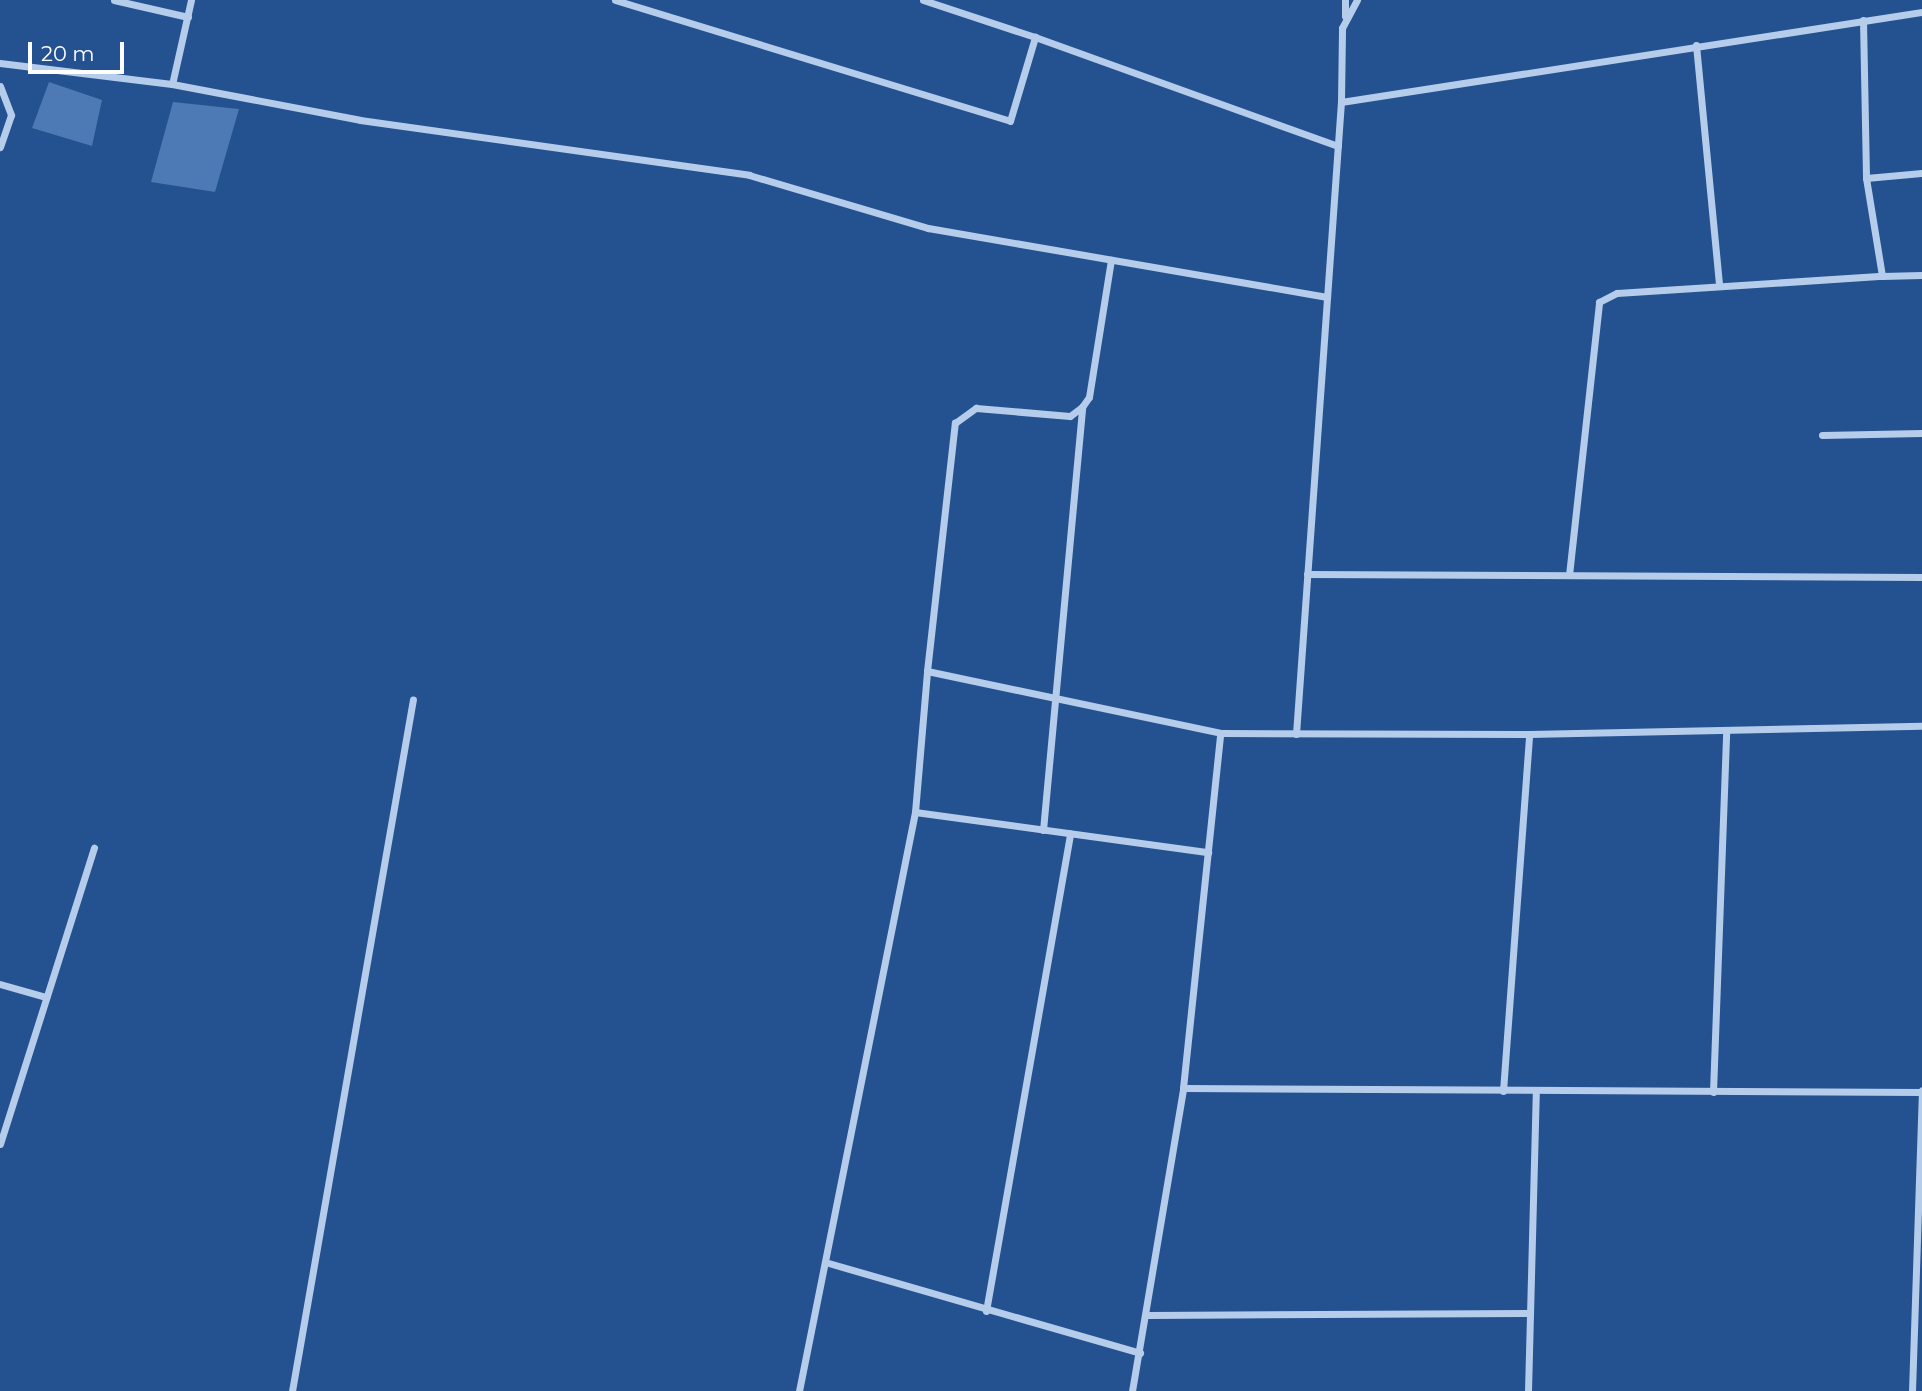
<!DOCTYPE html>
<html>
<head>
<meta charset="utf-8">
<style>
  body { margin:0 }
  #map { position:relative; width:1922px; height:1391px; overflow:hidden; background:#24518f; font-family:Montserrat,sans-serif }
  div>[style] { position:absolute }
  .building>* { inset:0; background:#4d79b5 }
  .minor>* { height:7px; margin:-3.5px; padding:0 3.5px; transform-origin:3.5px; border-radius:3.5px; background:#b5cceb }
  span { translate:-50% -50%; white-space:nowrap; text-align:center; line-height:1.15; -webkit-text-stroke:7px #24518f; paint-order:stroke }
  .scale { position:absolute; left:28px; top:42px; width:96px; height:32px; box-sizing:border-box; border:4px solid #fff; border-top:0; padding-left:9px; font-size:21px; line-height:24px; white-space:nowrap; color:#fff; -webkit-text-stroke:5px #24518f; paint-order:stroke }
</style>
</head>
<body>
<div id="map">
  <div class="building">
    <div style="clip-path:polygon(49px 82px,102px 100px,92px 146px,32px 128px)"></div>
    <div style="clip-path:polygon(173px 102px,239px 109px,215px 192px,151px 182px)"></div>
  </div>
  <div class="minor">
    <div style="left:114px;top:0;width:76px;rotate:12.9deg"></div>
    <div style="left:191px;top:0;width:86px;rotate:102.7deg"></div>
    <div style="left:172px;top:84px;width:191px;rotate:10.8deg"></div>
    <div style="left:360px;top:120px;width:393px;rotate:8deg"></div>
    <div style="left:749px;top:175px;width:187px;rotate:16.5deg"></div>
    <div style="left:928px;top:228px;width:405px;rotate:9.8deg"></div>
    <div style="left:615px;top:0;width:413px;rotate:17deg"></div>
    <div style="left:1010px;top:121px;width:88px;rotate:-73.4deg"></div>
    <div style="left:1035px;top:37px;width:322px;rotate:19.8deg"></div>
    <div style="left:923px;top:0;width:118px;rotate:18.3deg"></div>
    <div style="left:1345px;top:0;width:16px;rotate:90deg"></div>
    <div style="left:1863px;top:20px;width:158px;rotate:88.9deg"></div>
    <div style="left:1866px;top:178px;width:99px;rotate:80.7deg"></div>
    <div style="left:1882px;top:276px;width:40px;rotate:-1.4deg"></div>
    <div style="left:1696px;top:45px;width:242px;rotate:84.5deg"></div>
    <div style="left:0;top:63px;width:173px;rotate:7deg"></div>
    <div style="left:0;top:86px;width:31px;rotate:69deg"></div>
    <div style="left:11px;top:115px;width:34px;rotate:109deg"></div>
    <div style="left:1341px;top:102px;width:74px;rotate:-89.2deg"></div>
    <div style="left:1342px;top:28px;width:32px;rotate:-62deg"></div>
    <div style="left:1866px;top:178px;width:56px;rotate:-5.1deg"></div>
    <div style="left:1822px;top:435px;width:100px;rotate:-1.1deg"></div>
    <div style="left:1307px;top:574px;width:615px;rotate:0.28deg"></div>
    <div style="left:1569px;top:575px;width:275px;rotate:-83.7deg"></div>
    <div style="left:1599px;top:302px;width:20px;rotate:-27deg"></div>
    <div style="left:1617px;top:293px;width:266px;rotate:-3.7deg"></div>
    <div style="left:927px;top:671px;width:250px;rotate:-83.6deg"></div>
    <div style="left:955px;top:423px;width:26px;rotate:-36deg"></div>
    <div style="left:976px;top:408px;width:94px;rotate:4.9deg"></div>
    <div style="left:1070px;top:416px;width:15px;rotate:-37deg"></div>
    <div style="left:1082px;top:407px;width:12px;rotate:-55deg"></div>
    <div style="left:1089px;top:397px;width:139px;rotate:-80.9deg"></div>
    <div style="left:1296px;top:734px;width:634px;rotate:-85.93deg"></div>
    <div style="left:1341px;top:102px;width:588px;rotate:-8.81deg"></div>
    <div style="left:915px;top:812px;width:296px;rotate:7.8deg"></div>
    <div style="left:1043px;top:830px;width:425px;rotate:-84.7deg"></div>
    <div style="left:0;top:984px;width:48px;rotate:15.8deg"></div>
    <div style="left:1183px;top:1088px;width:739px;rotate:0.31deg"></div>
    <div style="left:1503px;top:1091px;width:358px;rotate:-85.8deg"></div>
    <div style="left:1713px;top:1092px;width:362px;rotate:-87.9deg"></div>
    <div style="left:0;top:1144px;width:311px;rotate:-72.4deg"></div>
    <div style="left:825px;top:1262px;width:328px;rotate:16.1deg"></div>
    <div style="left:986px;top:1311px;width:485px;rotate:-80deg"></div>
    <div style="left:1147px;top:1315px;width:383px;rotate:-0.3deg"></div>
    <div style="left:292px;top:1391px;width:702px;rotate:-80.08deg"></div>
    <div style="left:799px;top:1391px;width:591px;rotate:-78.67deg"></div>
    <div style="left:915px;top:812px;width:142px;rotate:-85.1deg"></div>
    <div style="left:927px;top:671px;width:299px;rotate:11.9deg"></div>
    <div style="left:1132px;top:1391px;width:307px;rotate:-80.4deg"></div>
    <div style="left:1183px;top:1088px;width:357px;rotate:-84deg"></div>
    <div style="left:1220px;top:733px;width:309px;rotate:0.2deg"></div>
    <div style="left:1529px;top:734px;width:393px;rotate:-1.2deg"></div>
    <div style="left:1528px;top:1391px;width:299px;rotate:-88.5deg"></div>
    <div style="left:1912px;top:1391px;width:301px;rotate:-88.1deg"></div>
  </div>
  <div class="scale">20 m</div>
</div>
</body>
</html>
